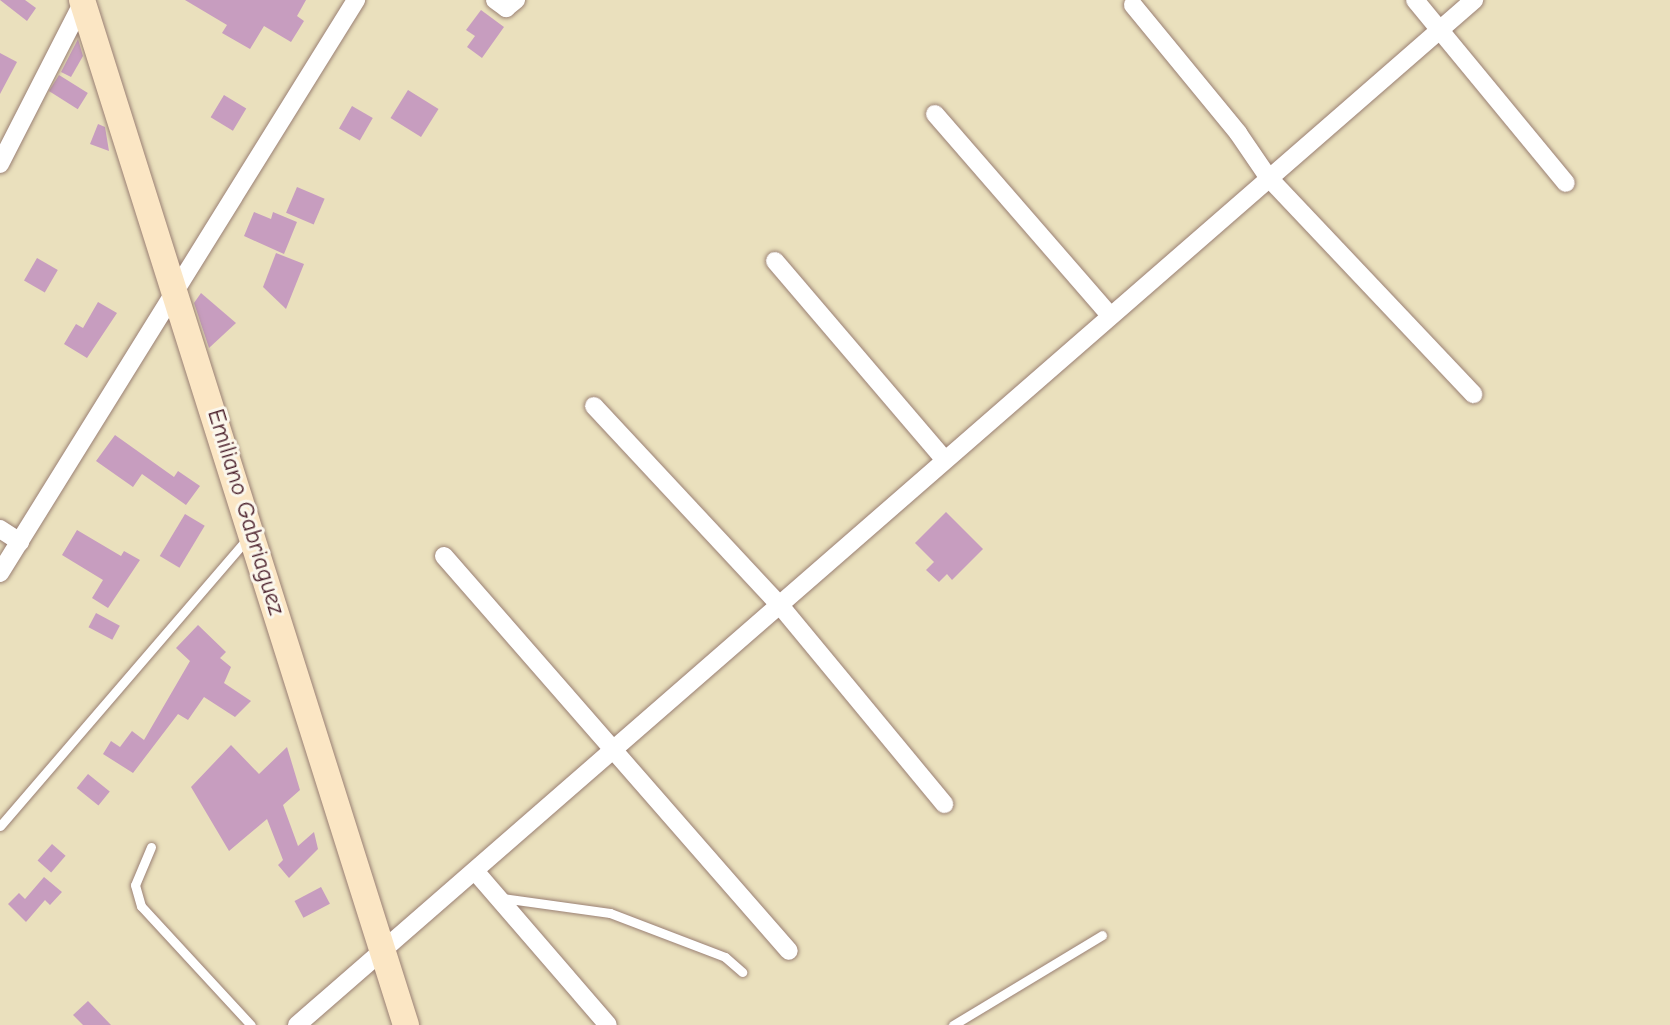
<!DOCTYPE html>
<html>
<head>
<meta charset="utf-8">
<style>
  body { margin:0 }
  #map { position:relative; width:1670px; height:1025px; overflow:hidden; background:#eae0bd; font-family:"Comic Neue",sans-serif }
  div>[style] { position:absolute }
  .building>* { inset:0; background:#c79dbf; transform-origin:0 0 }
  .roads { filter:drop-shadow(0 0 2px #9a8074) drop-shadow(0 0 2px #9a8074) }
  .service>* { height:9px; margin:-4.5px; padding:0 4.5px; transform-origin:4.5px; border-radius:4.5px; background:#fff }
  .minor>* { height:18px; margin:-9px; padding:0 9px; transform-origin:9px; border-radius:9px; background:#fff }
  .secondary>* { height:26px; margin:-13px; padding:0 13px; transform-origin:13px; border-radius:13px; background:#fbe6c4 }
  span { translate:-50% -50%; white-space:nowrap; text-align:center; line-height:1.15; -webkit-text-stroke:6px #fbf7ec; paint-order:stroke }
  .street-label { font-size:24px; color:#4a1f2b }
</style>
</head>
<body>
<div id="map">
  <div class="building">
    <div style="clip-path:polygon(0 0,25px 0,36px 8px,27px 21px)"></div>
    <div style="clip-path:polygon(185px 0,306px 0,297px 16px,304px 21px,291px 42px,264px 26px,250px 49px,222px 33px,227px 25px)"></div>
    <div style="clip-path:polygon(481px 10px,504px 27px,482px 58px,467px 47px,475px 36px,466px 30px)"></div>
    <div style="clip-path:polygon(78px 39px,83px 56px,71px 77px,61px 72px)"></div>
    <div style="clip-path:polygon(0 53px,17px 62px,0 94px)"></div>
    <div style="left:59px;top:75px;width:34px;height:19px;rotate:32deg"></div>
    <div style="left:408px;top:90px;width:36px;height:33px;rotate:32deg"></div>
    <div style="left:224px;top:95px;width:26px;height:26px;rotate:31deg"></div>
    <div style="left:352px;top:106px;width:24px;height:26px;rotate:30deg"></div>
    <div style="clip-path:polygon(98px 124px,105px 127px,109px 151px,90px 144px)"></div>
    <div style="left:297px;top:187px;width:30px;height:28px;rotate:23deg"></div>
    <div style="clip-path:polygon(254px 212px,271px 219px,273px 212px,297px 222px,284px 254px,244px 236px)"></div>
    <div style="clip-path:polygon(276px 253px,304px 264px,286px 309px,263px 287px)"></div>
    <div style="left:37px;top:258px;width:24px;height:26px;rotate:30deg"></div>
    <div style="clip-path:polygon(201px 293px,236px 323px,209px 348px,194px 303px)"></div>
    <div style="clip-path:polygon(98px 302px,117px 313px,87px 358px,64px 344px,76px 324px,83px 328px)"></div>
    <div style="clip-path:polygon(115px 435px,174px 477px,178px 471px,200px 486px,186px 505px,142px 474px,133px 487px,96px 461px)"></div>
    <div style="clip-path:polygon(946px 512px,983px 549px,952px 580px,947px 574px,939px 582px,926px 570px,934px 562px,915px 543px)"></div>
    <div style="left:185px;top:514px;width:23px;height:49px;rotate:31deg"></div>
    <div style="clip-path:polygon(77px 530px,121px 556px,124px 551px,140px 560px,108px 608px,92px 598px,103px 580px,62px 555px)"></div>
    <div style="left:96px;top:613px;width:27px;height:16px;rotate:28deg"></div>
    <div style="clip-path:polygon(198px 625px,226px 652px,220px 658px,231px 667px,224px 683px,251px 701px,235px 717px,204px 697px,188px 720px,178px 714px,133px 773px,103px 754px,111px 741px,120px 747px,132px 731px,144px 740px,190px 661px,176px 648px)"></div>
    <div style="clip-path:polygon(231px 745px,259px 774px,287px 747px,300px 790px,283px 805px,298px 846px,314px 832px,318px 849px,289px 878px,278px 865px,283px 860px,267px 819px,229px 851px,191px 787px)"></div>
    <div style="left:88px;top:774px;width:28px;height:18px;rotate:39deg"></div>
    <div style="left:52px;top:844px;width:18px;height:22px;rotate:41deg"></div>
    <div style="clip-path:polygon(44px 877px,62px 892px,50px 905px,45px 900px,26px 922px,8px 904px,19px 893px,25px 899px)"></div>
    <div style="left:321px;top:887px;width:19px;height:30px;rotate:62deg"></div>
    <div style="clip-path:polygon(88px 1001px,111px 1025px,83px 1025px,73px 1015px)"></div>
  </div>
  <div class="roads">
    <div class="service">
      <div style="left:0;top:826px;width:380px;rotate:-49.3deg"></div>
      <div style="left:151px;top:847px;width:41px;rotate:112.8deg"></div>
      <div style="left:135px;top:885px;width:22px;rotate:74deg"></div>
      <div style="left:141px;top:906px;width:162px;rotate:47.3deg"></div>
      <div style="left:502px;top:898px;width:109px;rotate:7.9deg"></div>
      <div style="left:610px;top:913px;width:123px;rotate:20.9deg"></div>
      <div style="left:725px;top:957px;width:23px;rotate:41deg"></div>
      <div style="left:953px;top:1025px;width:174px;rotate:-31.1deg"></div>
    </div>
    <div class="minor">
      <div style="left:495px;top:0;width:14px;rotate:36deg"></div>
      <div style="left:506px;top:8px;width:13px;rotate:-39deg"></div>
      <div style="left:1415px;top:0;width:237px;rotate:50.5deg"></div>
      <div style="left:1133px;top:5px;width:166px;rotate:50.6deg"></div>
      <div style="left:1238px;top:133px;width:53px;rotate:55.7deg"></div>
      <div style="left:1268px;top:177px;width:299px;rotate:46.6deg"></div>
      <div style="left:935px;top:114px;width:265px;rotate:49deg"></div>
      <div style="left:0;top:164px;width:184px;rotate:-62.9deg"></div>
      <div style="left:775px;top:261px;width:259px;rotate:49.5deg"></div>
      <div style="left:594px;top:406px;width:270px;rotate:47deg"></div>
      <div style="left:778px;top:603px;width:261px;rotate:50.4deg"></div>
      <div style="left:0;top:529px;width:24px;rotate:33deg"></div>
      <div style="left:444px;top:556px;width:524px;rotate:48.87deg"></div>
      <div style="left:0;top:573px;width:675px;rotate:-58.15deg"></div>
      <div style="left:475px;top:871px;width:203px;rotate:49.2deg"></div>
      <div style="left:297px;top:1025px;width:1561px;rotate:-41.05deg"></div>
    </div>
    <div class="secondary">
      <div style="left:82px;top:0;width:1075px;rotate:72.46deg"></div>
    </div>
  </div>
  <div class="street-label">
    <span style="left:246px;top:512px;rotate:73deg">Emiliano Gabriaguez</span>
  </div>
</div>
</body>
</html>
